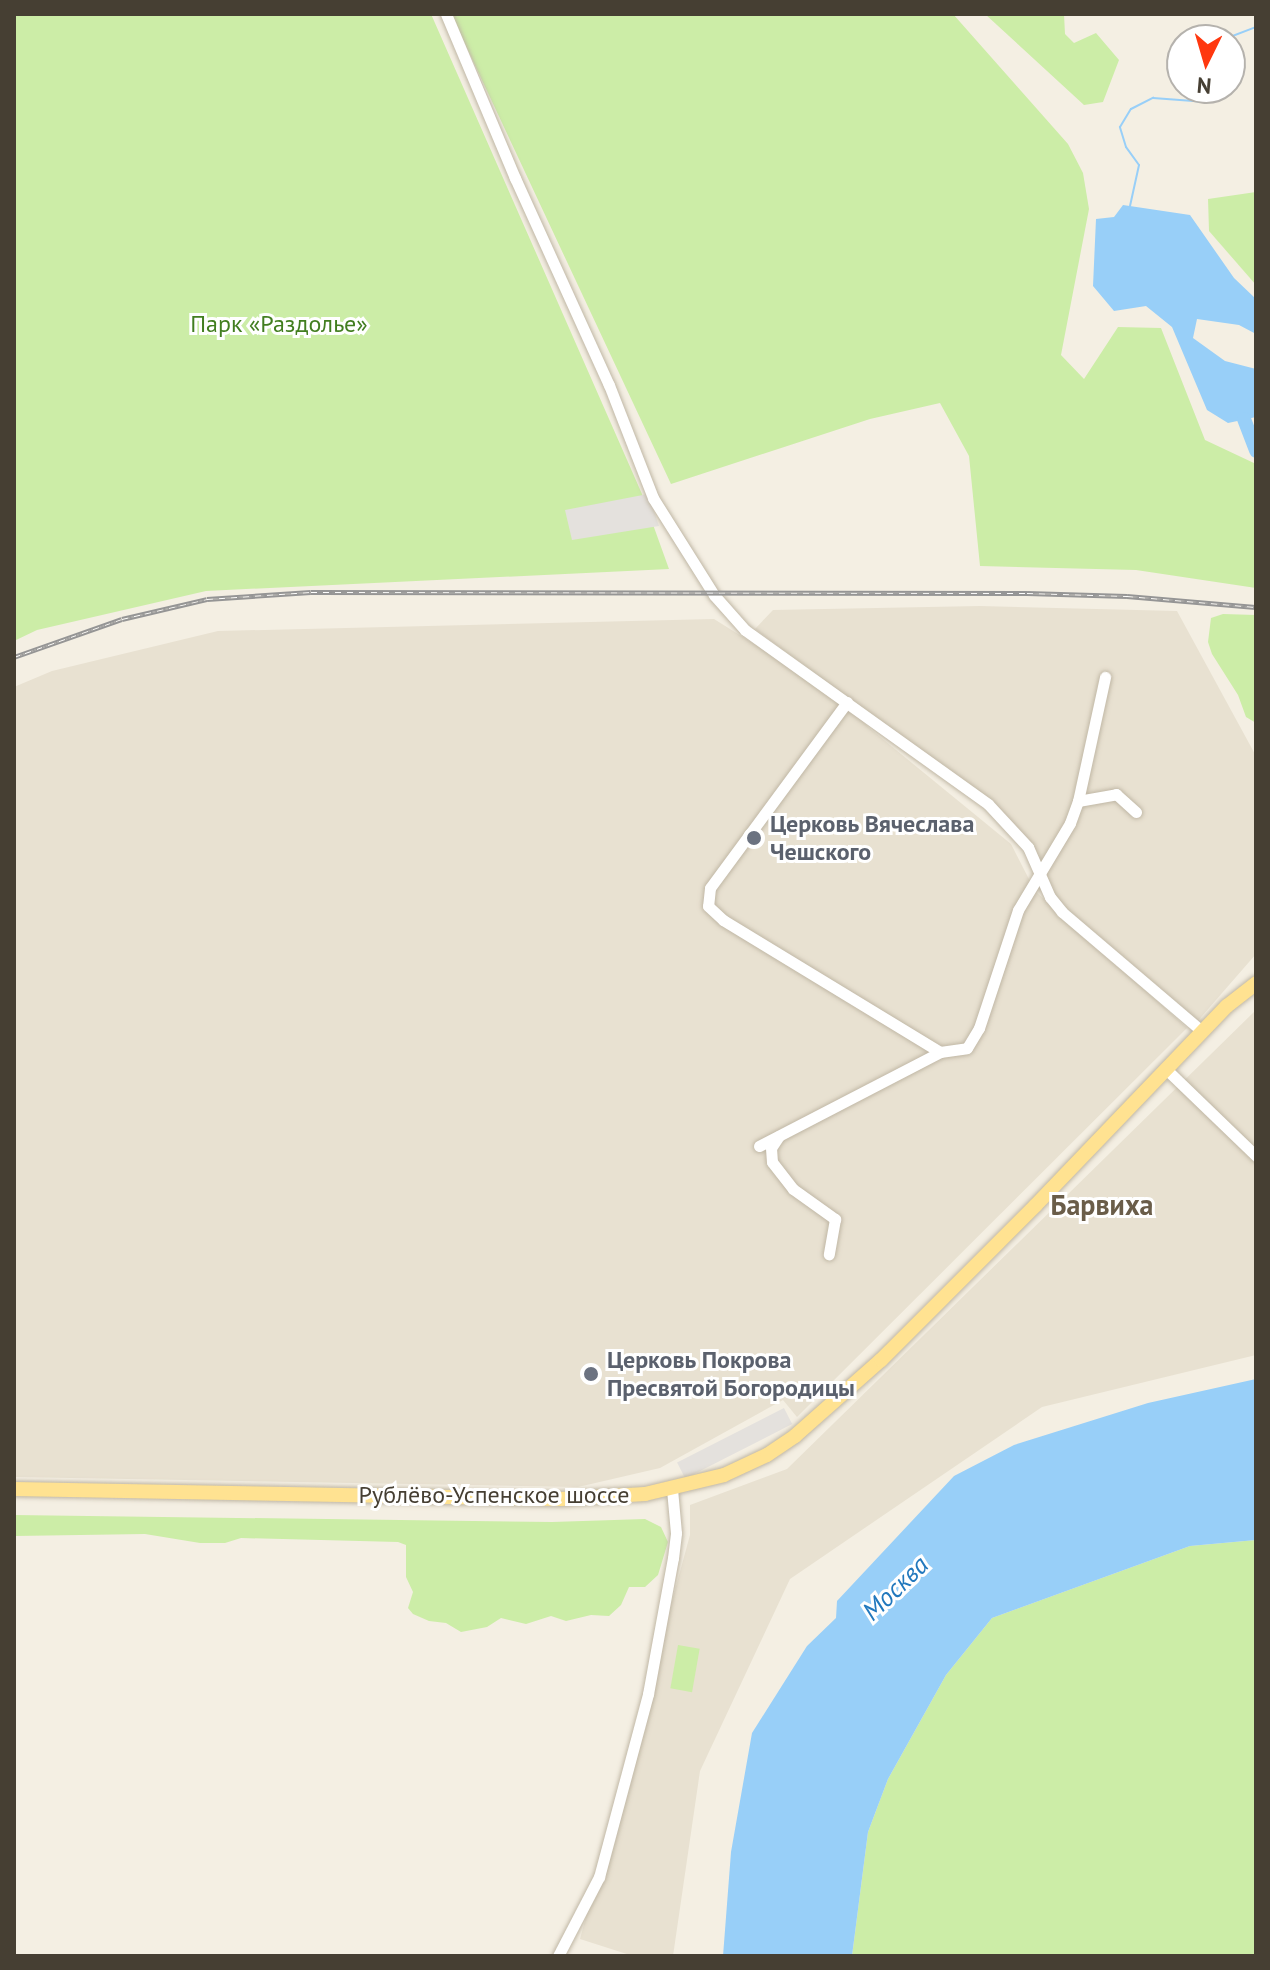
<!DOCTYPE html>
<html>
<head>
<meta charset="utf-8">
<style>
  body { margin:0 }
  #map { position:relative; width:1270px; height:1970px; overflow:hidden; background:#f4efe3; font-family:"PT Sans",sans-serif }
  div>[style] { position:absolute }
  .residential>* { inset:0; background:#e8e1d1 }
  .green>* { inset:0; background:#cceda7; transform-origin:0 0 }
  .parking>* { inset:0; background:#e4e1dd; transform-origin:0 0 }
  .water>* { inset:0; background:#98cff8 }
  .stream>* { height:2px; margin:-1px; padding:0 1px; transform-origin:1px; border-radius:1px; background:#98cff8 }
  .river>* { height:14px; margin:-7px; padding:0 7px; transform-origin:7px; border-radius:7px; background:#98cff8 }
  .roads { filter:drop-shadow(0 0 2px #c0b7a5) drop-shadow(0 0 2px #c0b7a5) }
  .minor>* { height:11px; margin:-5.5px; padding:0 5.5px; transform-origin:5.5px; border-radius:5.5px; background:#fff }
  .major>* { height:14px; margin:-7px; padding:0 7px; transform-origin:7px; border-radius:7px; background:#ffe291 }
  .rail>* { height:5px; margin-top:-2.5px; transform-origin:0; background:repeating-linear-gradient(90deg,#fff 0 6px,#959595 0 12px); box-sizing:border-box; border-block:2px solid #959595 }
  .dots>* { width:22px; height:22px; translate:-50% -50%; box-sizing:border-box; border:4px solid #fff; border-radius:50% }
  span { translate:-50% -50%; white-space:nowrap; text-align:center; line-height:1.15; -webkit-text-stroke:6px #fff; paint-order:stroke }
  .park-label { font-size:24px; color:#427e20 }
  .worship-label { font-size:24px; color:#5b616d; font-weight:700 }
  .left { translate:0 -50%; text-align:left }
  .street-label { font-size:24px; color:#463f33 }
  .water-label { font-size:26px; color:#2178bd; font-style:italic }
  .quarter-label { font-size:28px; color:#6a5d49; font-weight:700 }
  .frame { position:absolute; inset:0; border:16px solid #463f33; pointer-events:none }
  .north { position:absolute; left:1166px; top:24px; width:80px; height:80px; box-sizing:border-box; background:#fff; border:2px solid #b5b2ad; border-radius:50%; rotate:185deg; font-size:22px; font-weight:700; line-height:32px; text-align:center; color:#463f33 }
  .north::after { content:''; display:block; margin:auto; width:28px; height:36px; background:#ff380f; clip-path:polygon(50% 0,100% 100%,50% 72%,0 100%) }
</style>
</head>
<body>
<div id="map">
  <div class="residential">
    <div style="clip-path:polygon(980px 606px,1177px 611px,1256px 756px,1256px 954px,1196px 1023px,1052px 897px,1042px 860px,991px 803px,755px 629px,773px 610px)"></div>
    <div style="clip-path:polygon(714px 619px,847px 702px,868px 727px,1011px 844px,1035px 891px,1187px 1028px,797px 1417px,783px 1400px,660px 1468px,578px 1487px,14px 1477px,14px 687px,52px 671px,218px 631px)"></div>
    <div style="clip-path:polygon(1256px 1010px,1256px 1355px,1042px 1407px,790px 1579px,700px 1771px,673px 1956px,633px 1956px,580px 1939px,690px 1535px,690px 1505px,787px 1469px)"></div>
  </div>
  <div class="green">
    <div style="clip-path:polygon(14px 14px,431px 14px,642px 494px,669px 569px,206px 591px,37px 630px,14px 641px)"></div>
    <div style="clip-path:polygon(451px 14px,953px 14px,1068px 144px,1083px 173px,1089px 209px,1061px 355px,1084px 379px,1118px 327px,1161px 328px,1205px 440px,1256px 464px,1256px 588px,1136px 570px,980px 566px,969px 456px,940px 403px,870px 419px,671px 484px)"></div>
    <div style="clip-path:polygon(985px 14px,1064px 14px,1065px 34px,1074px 43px,1096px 33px,1119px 60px,1103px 102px,1084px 105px)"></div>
    <div style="clip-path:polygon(1256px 192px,1256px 285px,1209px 231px,1208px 199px)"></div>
    <div style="clip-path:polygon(1223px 614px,1256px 615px,1256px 723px,1246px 717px,1238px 695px,1212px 654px,1208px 642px,1211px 618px)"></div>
    <div style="clip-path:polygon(14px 1515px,552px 1522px,645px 1519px,661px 1527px,668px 1542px,658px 1575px,645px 1587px,629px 1587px,621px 1605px,609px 1616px,591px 1615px,566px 1621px,551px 1616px,526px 1624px,501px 1618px,487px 1627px,461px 1632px,446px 1623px,429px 1621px,413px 1614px,408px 1608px,413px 1592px,406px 1577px,406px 1545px,398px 1542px,241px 1538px,225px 1543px,200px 1543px,145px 1534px,15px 1536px)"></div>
    <div style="clip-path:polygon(1256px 1540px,1256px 1956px,852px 1956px,868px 1832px,888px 1779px,946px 1675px,992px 1618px,1190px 1546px)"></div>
    <div style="left:678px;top:1645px;width:22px;height:44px;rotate:10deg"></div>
  </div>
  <div class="parking">
    <div style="clip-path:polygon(648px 494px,659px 526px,572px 540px,565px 510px)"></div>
    <div style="left:784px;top:1408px;width:18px;height:120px;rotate:63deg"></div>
  </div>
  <div class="water">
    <div style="clip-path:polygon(1123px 205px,1190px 215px,1234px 278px,1256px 299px,1256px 334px,1239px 325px,1197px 319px,1193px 338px,1225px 361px,1256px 369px,1256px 417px,1228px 423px,1207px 410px,1172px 327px,1146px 306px,1114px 311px,1093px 286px,1096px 219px,1114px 217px)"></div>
    <div style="clip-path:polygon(1256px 1379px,1256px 1540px,1190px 1546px,992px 1618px,946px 1675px,888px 1779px,868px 1832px,852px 1956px,723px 1956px,731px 1852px,752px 1733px,807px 1646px,836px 1618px,837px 1601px,954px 1476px,1014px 1445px,1148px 1403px)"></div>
  </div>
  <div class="stream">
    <div style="left:1222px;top:40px;width:36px;rotate:-21deg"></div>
    <div style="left:1130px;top:206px;width:42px;rotate:-77.6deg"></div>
    <div style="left:1139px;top:165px;width:22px;rotate:-126deg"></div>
    <div style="left:1126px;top:147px;width:21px;rotate:-107deg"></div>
    <div style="left:1120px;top:127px;width:21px;rotate:-59deg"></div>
    <div style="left:1131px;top:109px;width:25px;rotate:-27deg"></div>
    <div style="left:1153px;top:98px;width:54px;rotate:4.2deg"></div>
    <div style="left:1207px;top:102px;width:24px;rotate:-24deg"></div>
    <div style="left:1229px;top:92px;width:5px;rotate:-127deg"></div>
  </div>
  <div class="river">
    <div style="left:1244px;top:419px;width:34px;rotate:69deg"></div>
  </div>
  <div class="roads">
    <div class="minor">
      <div style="left:446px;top:14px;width:178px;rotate:67.2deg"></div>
      <div style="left:515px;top:178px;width:227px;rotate:65.6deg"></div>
      <div style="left:609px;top:385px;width:121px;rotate:68.7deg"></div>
      <div style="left:653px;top:498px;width:115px;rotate:57.8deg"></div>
      <div style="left:714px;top:595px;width:47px;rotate:48.5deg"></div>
      <div style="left:745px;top:630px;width:299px;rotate:35.6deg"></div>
      <div style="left:988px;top:804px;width:59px;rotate:47.1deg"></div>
      <div style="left:1028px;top:847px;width:55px;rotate:66.3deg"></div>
      <div style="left:1050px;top:897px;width:19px;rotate:51deg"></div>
      <div style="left:1062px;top:912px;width:184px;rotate:40.4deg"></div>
      <div style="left:847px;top:702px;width:231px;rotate:126.4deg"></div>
      <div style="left:710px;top:888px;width:18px;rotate:96deg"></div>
      <div style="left:708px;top:906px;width:21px;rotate:43deg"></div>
      <div style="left:723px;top:920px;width:254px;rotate:31.3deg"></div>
      <div style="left:1078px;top:801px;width:127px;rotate:-77.7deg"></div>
      <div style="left:1166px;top:1069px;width:125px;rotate:44deg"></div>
      <div style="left:779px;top:1136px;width:14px;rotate:124deg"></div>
      <div style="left:771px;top:1148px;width:14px;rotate:86deg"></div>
      <div style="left:772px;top:1162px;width:34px;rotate:52deg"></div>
      <div style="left:793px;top:1189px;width:52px;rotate:35.5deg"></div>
      <div style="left:835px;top:1219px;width:36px;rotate:100deg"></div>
      <div style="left:759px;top:1146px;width:204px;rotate:-27.4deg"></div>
      <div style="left:940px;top:1052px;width:27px;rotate:-8deg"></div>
      <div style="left:967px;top:1048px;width:23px;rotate:-59deg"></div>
      <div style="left:979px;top:1028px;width:124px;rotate:-71.7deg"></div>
      <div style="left:1018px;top:910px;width:101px;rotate:-59.1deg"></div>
      <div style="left:1070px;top:823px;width:23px;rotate:-70deg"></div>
      <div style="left:1078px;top:801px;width:39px;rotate:-10deg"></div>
      <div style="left:1116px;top:794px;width:27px;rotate:42deg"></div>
      <div style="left:558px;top:1956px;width:89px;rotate:-62.6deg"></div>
      <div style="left:599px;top:1877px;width:189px;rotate:-75deg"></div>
      <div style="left:648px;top:1694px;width:138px;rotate:-79.6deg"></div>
      <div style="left:673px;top:1558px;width:25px;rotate:-83deg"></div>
      <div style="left:676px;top:1533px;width:44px;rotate:-95.2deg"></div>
    </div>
    <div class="major">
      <div style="left:14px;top:1489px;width:547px;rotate:1.05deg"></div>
      <div style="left:561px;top:1499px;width:84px;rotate:-3.4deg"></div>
      <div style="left:645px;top:1494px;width:81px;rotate:-13.5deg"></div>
      <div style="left:724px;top:1475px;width:47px;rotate:-24.9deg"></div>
      <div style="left:767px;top:1455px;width:34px;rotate:-34deg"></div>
      <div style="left:795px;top:1436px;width:115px;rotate:-41.5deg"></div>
      <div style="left:881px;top:1360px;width:218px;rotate:-45deg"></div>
      <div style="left:1035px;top:1206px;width:277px;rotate:-46.2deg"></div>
      <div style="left:1227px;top:1006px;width:37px;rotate:-38deg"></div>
    </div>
  </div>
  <div class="rail">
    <div style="left:14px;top:657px;width:114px;rotate:-19.4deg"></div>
    <div style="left:122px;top:619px;width:87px;rotate:-13.2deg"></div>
    <div style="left:207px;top:599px;width:104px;rotate:-3.9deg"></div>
    <div style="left:311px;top:592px;width:716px;rotate:0.08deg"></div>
    <div style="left:1027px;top:593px;width:100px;rotate:1.7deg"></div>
    <div style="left:1127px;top:596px;width:129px;rotate:4.9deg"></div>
  </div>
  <div class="dots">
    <div style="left:754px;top:838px;background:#6b7280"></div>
    <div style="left:591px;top:1374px;background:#6b7280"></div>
  </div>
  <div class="park-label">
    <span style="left:279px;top:324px">Парк «Раздолье»</span>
  </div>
  <div class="worship-label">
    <span class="left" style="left:770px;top:838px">Церковь Вячеслава<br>Чешского</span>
    <span class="left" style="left:607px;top:1374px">Церковь Покрова<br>Пресвятой Богородицы</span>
  </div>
  <div class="street-label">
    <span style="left:494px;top:1495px">Рублёво-Успенское шоссе</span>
  </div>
  <div class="water-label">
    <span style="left:895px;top:1588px;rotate:-44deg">Москва</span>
  </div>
  <div class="quarter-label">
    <span style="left:1102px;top:1205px">Барвиха</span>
  </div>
  <div class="frame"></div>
  <div class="north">N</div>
</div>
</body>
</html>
